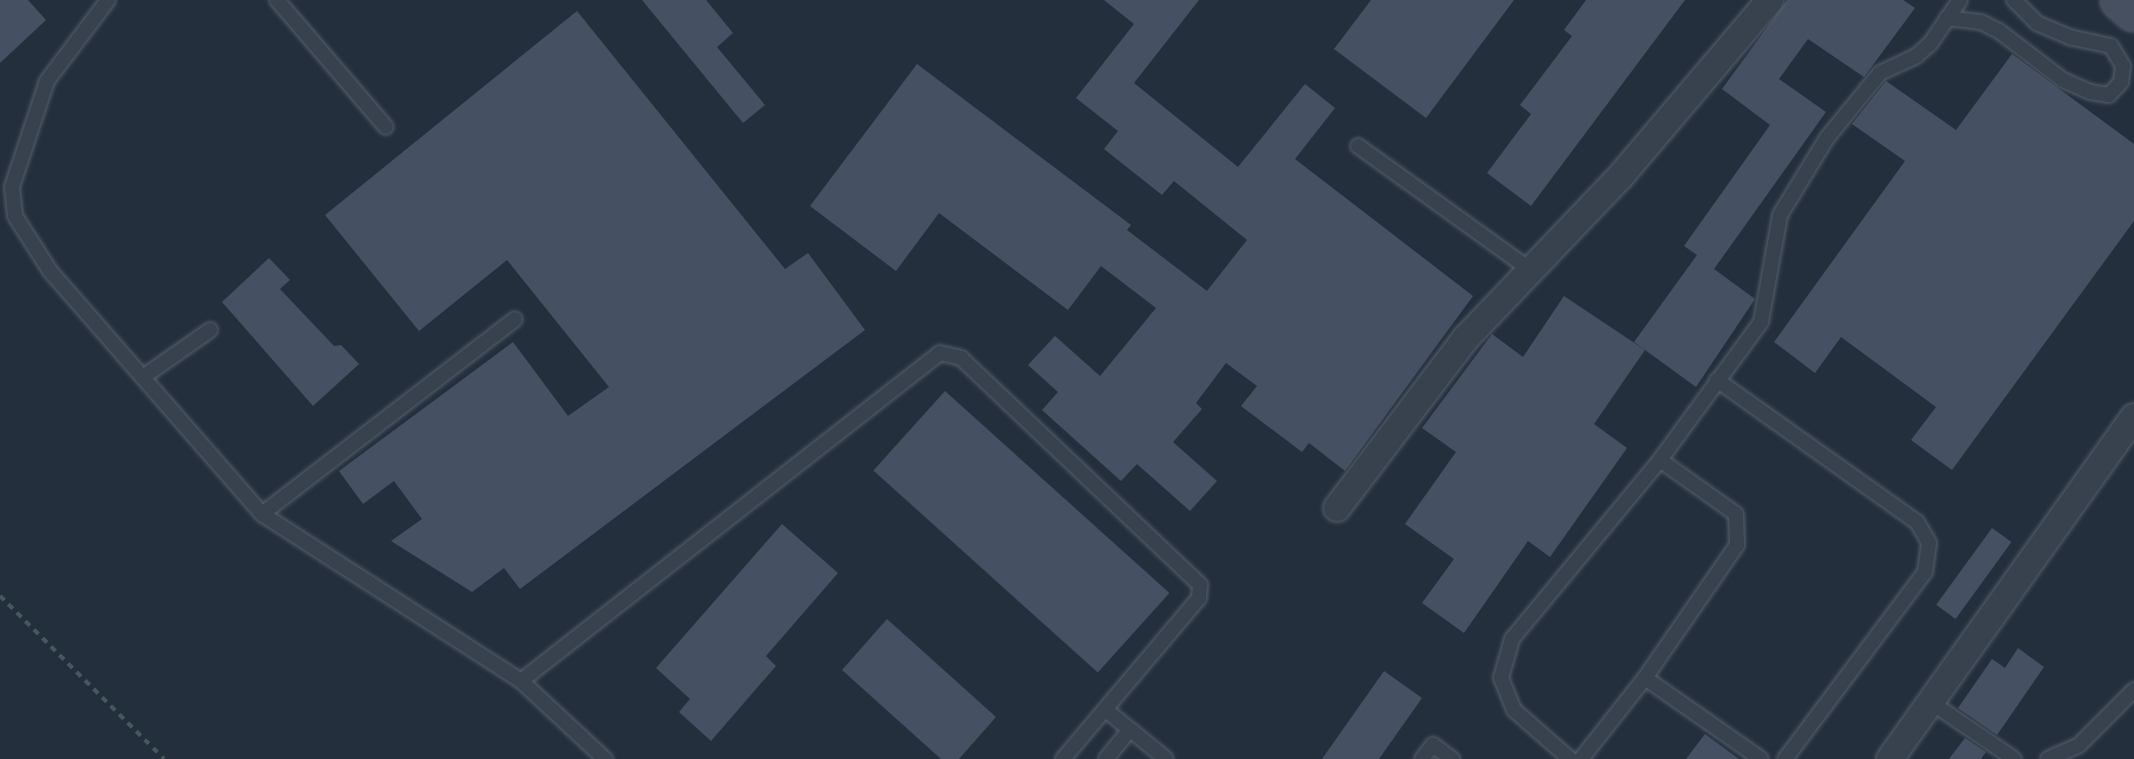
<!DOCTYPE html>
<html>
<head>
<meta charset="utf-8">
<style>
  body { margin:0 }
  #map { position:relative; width:2134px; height:759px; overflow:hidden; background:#242f3e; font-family:Mulish,sans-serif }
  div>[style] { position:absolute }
  .building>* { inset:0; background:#455162; transform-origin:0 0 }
  .path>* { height:4px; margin-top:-2px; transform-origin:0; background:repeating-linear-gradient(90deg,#44595c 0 6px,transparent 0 12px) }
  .roads { filter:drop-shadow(0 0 2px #565f6c) drop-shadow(0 0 2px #565f6c) }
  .service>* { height:14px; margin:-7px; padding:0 7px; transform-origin:7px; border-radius:7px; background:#38414e }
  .minor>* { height:26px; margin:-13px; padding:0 13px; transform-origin:13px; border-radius:13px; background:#38414e }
  .secondary>* { height:38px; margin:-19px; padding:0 19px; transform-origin:19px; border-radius:19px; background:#465061 }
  span { translate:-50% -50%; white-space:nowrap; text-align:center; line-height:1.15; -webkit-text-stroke:6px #1d2633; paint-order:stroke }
</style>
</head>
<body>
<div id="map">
  <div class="building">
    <div style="clip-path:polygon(0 0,28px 0,46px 20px,0 63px)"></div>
    <div style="clip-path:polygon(642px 0,706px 0,733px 33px,717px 47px,765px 105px,743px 123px)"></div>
    <div style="clip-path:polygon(1104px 0,1199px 0,1134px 83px,1238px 167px,1305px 84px,1335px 108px,1295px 159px,1473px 296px,1345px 471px,1309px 443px,1302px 452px,1241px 406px,1257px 386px,1226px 363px,1196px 403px,1202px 409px,1173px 442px,1217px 481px,1190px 511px,1137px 464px,1121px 481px,1042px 410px,1058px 392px,1028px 365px,1055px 336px,1100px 376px,1156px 308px,1101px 266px,1068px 310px,939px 213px,896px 271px,810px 206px,917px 64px,1131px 225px,1127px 230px,1207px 291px,1247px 240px,1174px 181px,1162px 195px,1104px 149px,1118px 131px,1076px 98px,1134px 24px)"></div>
    <div style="clip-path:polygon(1371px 0,1514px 0,1426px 118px,1334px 49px)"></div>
    <div style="clip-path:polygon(1586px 0,1685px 0,1531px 206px,1487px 173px,1531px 114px,1520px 105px,1572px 36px,1564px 30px)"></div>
    <div style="clip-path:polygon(1787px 0,1903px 0,1915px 8px,1864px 77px,1808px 39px,1779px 79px,1826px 112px,1714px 269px,1755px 299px,1696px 387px,1634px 342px,1697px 255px,1684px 246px,1770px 125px,1722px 89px)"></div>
    <div style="clip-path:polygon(577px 11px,785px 269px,808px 253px,865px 330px,520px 589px,504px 568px,472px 592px,391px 541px,422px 519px,394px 481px,363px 504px,339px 471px,513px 342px,568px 416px,609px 387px,507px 260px,419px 331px,325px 215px)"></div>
    <div style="clip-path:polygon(2012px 54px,2134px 144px,2134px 221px,1952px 470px,1911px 440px,1936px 407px,1841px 337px,1815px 373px,1774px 342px,1905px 161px,1852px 124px,1886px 81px,1956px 130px)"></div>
    <div style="clip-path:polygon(269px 258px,290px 280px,280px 289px,334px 346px,341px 345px,359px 364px,313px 406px,222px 302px)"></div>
    <div style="clip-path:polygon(1564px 296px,1645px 350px,1594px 424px,1627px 448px,1550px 557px,1528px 541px,1464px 633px,1422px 603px,1454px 559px,1405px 524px,1456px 452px,1422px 428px,1492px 334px,1523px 357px)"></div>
    <div style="left:945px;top:391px;width:302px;height:107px;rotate:42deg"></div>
    <div style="clip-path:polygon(782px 524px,838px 573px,766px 656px,776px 666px,711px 741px,679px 712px,690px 699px,656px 668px)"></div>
    <div style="left:1992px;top:528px;width:24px;height:95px;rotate:36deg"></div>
    <div style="clip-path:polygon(887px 619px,996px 717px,959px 759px,941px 759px,842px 670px)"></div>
    <div style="clip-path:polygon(2018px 648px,2044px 667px,1997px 735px,1958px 708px,1992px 659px,2005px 668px)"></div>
    <div style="clip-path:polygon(1384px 671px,1422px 698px,1379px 759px,1322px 759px)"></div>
    <div style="clip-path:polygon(1705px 734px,1739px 759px,1686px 759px)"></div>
    <div style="clip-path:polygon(1965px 738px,1986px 752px,1981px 759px,1949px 759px)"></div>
  </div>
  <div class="path">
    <div style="left:0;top:596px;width:231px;rotate:44.8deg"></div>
  </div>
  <div class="roads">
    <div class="service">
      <div style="left:108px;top:0;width:101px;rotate:127deg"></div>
      <div style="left:47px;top:81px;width:112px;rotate:108.3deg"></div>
      <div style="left:12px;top:187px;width:29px;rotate:84deg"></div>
      <div style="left:15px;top:216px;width:65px;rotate:57.5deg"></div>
      <div style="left:50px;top:271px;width:322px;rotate:48.9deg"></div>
      <div style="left:262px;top:514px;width:308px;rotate:32.8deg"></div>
      <div style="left:521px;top:681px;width:115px;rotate:42.9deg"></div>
      <div style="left:277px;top:0;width:167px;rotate:49.4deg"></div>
      <div style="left:1947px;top:18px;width:34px;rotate:7deg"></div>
      <div style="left:1981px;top:22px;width:20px;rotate:27deg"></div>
      <div style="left:1999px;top:31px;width:81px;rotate:37.4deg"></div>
      <div style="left:2063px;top:80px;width:30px;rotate:24deg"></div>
      <div style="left:2090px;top:92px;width:19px;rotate:9deg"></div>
      <div style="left:2109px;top:95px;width:18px;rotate:-47deg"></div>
      <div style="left:2121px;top:82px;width:16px;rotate:-83deg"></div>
      <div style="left:2123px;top:66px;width:23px;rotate:-121deg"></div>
      <div style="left:2111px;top:46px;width:40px;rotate:-168deg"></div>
      <div style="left:2072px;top:38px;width:38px;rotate:-157deg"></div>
      <div style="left:2037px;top:23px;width:33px;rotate:-135deg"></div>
      <div style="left:1358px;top:146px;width:211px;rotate:35.7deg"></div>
      <div style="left:143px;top:377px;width:82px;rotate:-35deg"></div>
      <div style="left:1717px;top:380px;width:245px;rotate:35.4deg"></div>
      <div style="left:1917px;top:522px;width:24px;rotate:60deg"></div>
      <div style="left:1929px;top:543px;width:29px;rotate:98deg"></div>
      <div style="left:1925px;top:572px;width:234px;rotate:126.8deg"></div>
      <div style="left:1660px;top:460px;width:93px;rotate:35.4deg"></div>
      <div style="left:1736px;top:514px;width:31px;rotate:88deg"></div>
      <div style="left:1737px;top:545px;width:162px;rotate:124.7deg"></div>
      <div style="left:1645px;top:678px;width:141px;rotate:34.9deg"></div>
      <div style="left:262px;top:514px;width:319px;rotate:-37.6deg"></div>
      <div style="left:521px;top:681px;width:532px;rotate:-38.05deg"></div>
      <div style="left:940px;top:353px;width:22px;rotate:13deg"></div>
      <div style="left:961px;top:358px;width:330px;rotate:43.5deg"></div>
      <div style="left:1200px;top:585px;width:13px;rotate:94deg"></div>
      <div style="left:1199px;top:598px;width:211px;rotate:130.2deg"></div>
      <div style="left:1932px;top:703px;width:99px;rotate:34.3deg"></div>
      <div style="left:1106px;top:710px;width:77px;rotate:39.2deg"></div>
      <div style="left:1106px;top:759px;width:38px;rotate:-51deg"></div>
      <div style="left:1422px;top:759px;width:18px;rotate:-52deg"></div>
      <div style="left:1433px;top:745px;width:24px;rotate:36deg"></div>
      <div style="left:1570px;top:759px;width:74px;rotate:-138.8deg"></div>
      <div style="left:1514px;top:710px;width:35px;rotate:-112deg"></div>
      <div style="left:1501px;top:678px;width:41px;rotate:-74.2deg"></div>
      <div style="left:1512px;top:639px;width:232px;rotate:-50.4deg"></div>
      <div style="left:1660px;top:460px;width:171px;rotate:-53.8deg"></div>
      <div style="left:1761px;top:322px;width:109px;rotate:-79.9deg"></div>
      <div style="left:1780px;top:215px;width:90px;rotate:-58.6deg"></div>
      <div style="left:1827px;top:138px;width:84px;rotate:-50.8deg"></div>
      <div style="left:1880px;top:73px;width:40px;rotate:-25deg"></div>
      <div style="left:1916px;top:56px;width:18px;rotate:-41deg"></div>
      <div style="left:1930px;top:44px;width:53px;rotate:-55.7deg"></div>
      <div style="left:1581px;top:759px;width:103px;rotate:-51.7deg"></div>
      <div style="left:2048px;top:759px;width:34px;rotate:-24deg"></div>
      <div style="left:2079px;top:745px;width:78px;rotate:-45deg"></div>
    </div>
    <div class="minor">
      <div style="left:1337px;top:508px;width:213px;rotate:-52.8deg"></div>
      <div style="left:1466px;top:338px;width:223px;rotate:-46.3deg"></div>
      <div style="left:1620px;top:177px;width:232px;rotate:-49.7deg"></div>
      <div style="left:1890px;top:759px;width:420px;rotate:-54.5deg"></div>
    </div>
    <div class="secondary">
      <div style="left:2120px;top:0;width:18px;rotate:41deg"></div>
    </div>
  </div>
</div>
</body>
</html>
